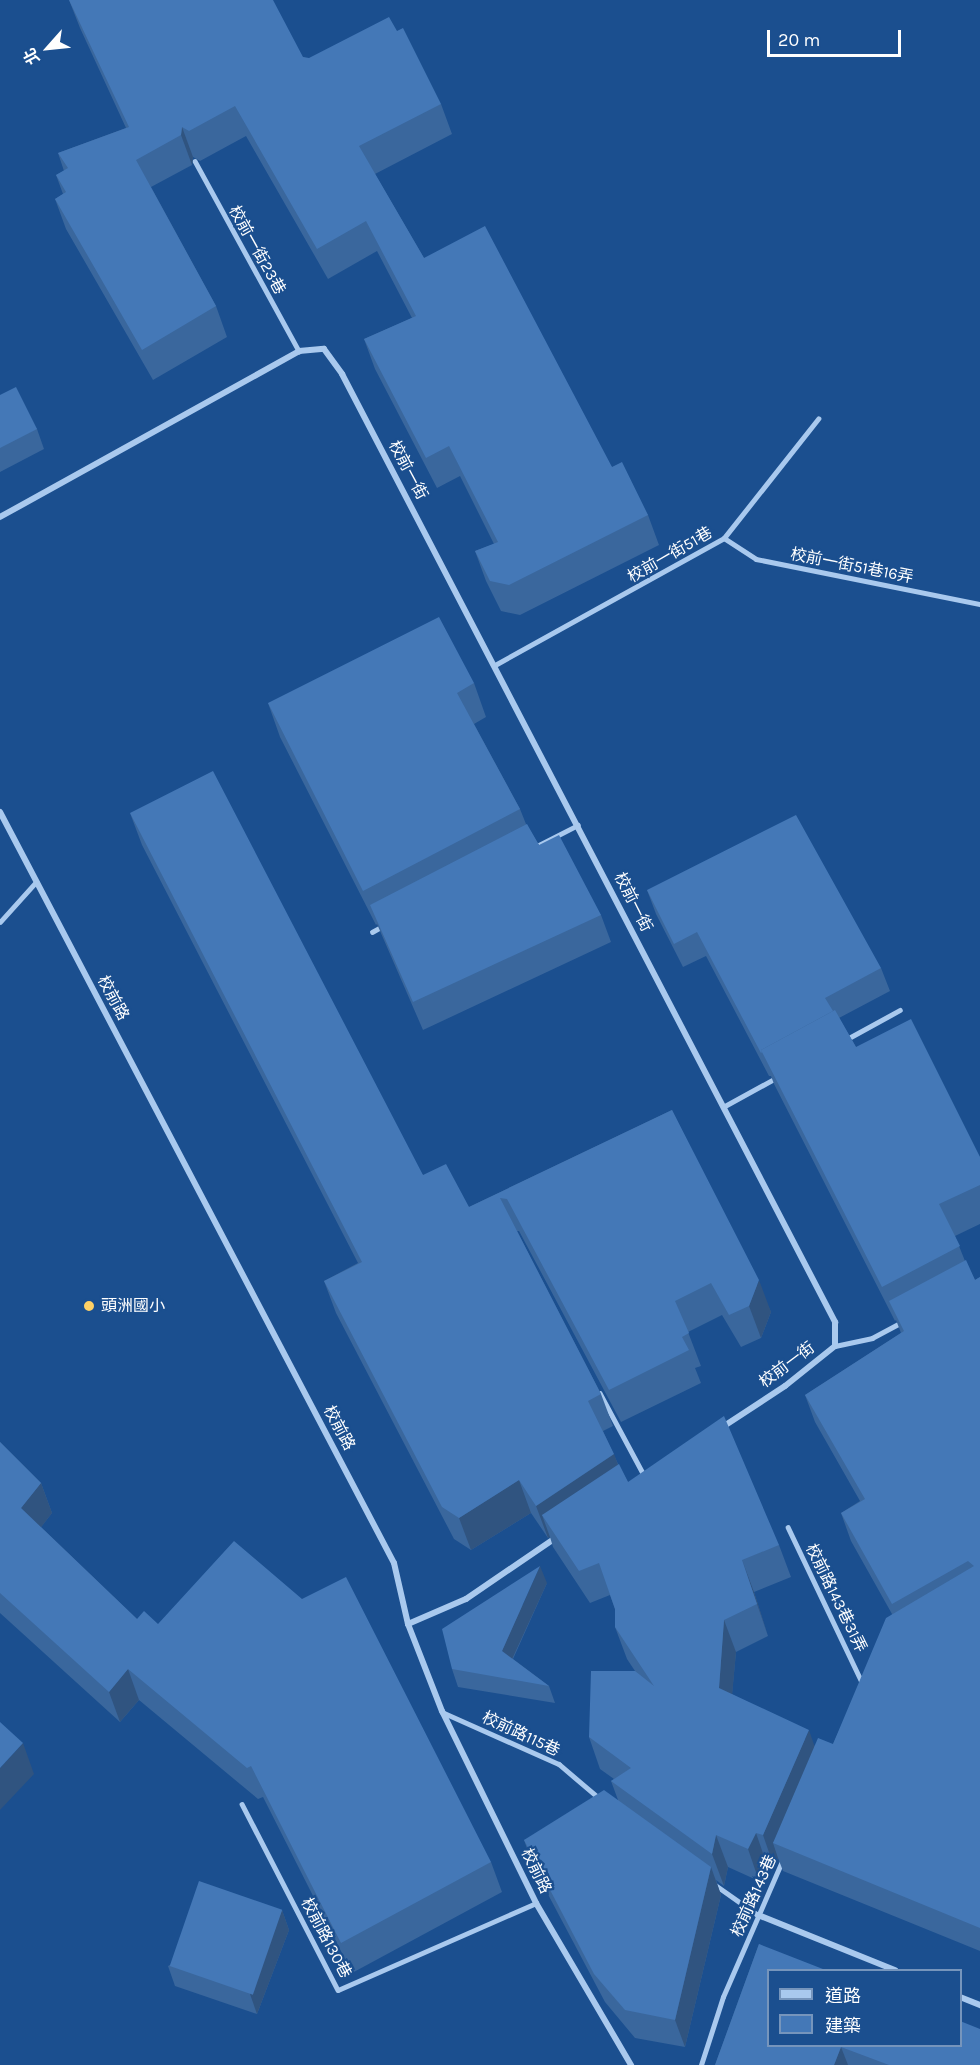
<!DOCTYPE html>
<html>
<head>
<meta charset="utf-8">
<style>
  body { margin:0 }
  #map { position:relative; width:980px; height:2065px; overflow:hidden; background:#1b4f8f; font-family:Karla,"Noto Sans TC",sans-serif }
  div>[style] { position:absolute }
  .service>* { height:4.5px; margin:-2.25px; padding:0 2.25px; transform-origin:2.25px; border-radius:2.25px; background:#a9c9ee }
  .minor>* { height:6px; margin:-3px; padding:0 3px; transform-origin:3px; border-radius:3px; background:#a9c9ee }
  .wall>* { inset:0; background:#3a679d }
  .shaded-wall>* { inset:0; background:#305480 }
  .building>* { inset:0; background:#4478b7; transform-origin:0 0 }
  .dots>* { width:16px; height:16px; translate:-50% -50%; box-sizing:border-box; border:3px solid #1b4f8f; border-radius:50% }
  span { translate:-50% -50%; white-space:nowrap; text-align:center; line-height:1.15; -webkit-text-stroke:4.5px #1b4f8f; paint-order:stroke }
  .street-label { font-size:16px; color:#fff }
  .poi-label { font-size:16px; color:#fff }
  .left { translate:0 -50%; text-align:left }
  .legend { position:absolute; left:767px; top:1969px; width:195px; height:78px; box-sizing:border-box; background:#1b4f8f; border:2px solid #7695bc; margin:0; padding:8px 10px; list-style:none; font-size:18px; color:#fff }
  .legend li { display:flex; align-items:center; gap:12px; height:30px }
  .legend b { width:30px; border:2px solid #7695bc }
  .north { position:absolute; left:18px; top:18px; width:60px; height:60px; -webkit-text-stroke:4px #1b4f8f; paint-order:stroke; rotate:243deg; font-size:16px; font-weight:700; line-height:24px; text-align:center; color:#fff }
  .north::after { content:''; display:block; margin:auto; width:21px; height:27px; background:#fff; clip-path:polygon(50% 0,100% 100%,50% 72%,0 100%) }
  .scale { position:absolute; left:767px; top:30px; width:134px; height:27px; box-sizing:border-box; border:3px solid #fff; border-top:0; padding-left:8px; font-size:18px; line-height:21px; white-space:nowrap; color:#fff; -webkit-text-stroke:4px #1b4f8f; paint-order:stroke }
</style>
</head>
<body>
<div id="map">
  <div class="service">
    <div style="left:195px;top:161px;width:217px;rotate:61.3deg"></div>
    <div style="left:724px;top:538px;width:38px;rotate:33deg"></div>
    <div style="left:756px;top:559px;width:228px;rotate:11.4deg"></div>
    <div style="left:495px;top:665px;width:262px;rotate:-29deg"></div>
    <div style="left:724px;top:538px;width:152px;rotate:-51.7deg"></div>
    <div style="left:535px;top:847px;width:48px;rotate:-27.1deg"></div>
    <div style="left:0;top:922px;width:54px;rotate:-48deg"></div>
    <div style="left:372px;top:932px;width:10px;rotate:-29deg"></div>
    <div style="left:847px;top:1039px;width:60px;rotate:-28.7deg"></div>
    <div style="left:723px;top:1107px;width:60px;rotate:-28.7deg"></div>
    <div style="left:835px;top:1346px;width:38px;rotate:-12deg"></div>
    <div style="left:872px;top:1338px;width:34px;rotate:-28deg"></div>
    <div style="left:600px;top:1393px;width:93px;rotate:61.8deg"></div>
    <div style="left:788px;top:1527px;width:170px;rotate:64.5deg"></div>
    <div style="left:442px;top:1712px;width:128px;rotate:24deg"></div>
    <div style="left:559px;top:1764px;width:52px;rotate:40.4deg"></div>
    <div style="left:242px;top:1804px;width:209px;rotate:62.7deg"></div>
    <div style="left:338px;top:1990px;width:216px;rotate:-23.7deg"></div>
    <div style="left:714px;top:1884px;width:54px;rotate:35.2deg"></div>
    <div style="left:701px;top:2065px;width:71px;rotate:-72.1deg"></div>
    <div style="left:723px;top:1997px;width:150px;rotate:-66.5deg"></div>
  </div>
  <div class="minor">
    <div style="left:0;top:517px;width:342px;rotate:-29deg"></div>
    <div style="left:299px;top:351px;width:25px;rotate:-5deg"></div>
    <div style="left:324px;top:349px;width:31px;rotate:54deg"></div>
    <div style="left:342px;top:374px;width:1069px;rotate:62.52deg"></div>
    <div style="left:835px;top:1322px;width:24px;rotate:90deg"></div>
    <div style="left:835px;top:1346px;width:64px;rotate:141.3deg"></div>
    <div style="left:785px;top:1386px;width:77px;rotate:146.7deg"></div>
    <div style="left:0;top:812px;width:848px;rotate:62.32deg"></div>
    <div style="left:394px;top:1563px;width:63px;rotate:77.1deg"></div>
    <div style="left:408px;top:1624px;width:93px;rotate:68.7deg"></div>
    <div style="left:442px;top:1711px;width:214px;rotate:63.9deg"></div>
    <div style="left:536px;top:1903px;width:188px;rotate:59.6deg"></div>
    <div style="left:408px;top:1624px;width:63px;rotate:-23.3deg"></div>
    <div style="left:466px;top:1599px;width:110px;rotate:-34.3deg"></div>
    <div style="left:758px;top:1915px;width:148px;rotate:21.9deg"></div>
    <div style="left:960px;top:1997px;width:22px;rotate:22deg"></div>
  </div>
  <div class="wall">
    <div style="clip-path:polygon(69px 0,303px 57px,441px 104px,452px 134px,375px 174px,424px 258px,612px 467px,648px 515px,659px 545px,520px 615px,501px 611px,486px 581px,475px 551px,494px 544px,460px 476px,437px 488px,375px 369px,364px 339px,412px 318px,377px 251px,328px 279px,246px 136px,200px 161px,193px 157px,192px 165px,151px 187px,216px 306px,227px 337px,153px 380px,66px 229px,55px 199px,63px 194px,56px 175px,64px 171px,58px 153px,126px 128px,80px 28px)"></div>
    <div style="clip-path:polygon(0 395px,37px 429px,44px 449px,0 472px)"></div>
    <div style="clip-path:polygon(474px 683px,486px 717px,474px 724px,520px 809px,526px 824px,539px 845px,601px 915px,611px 942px,423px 1030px,377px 924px,376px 925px,280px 737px,268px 703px)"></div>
    <div style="clip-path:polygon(130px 813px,423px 1175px,469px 1207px,672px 1110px,771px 1312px,761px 1338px,741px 1347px,722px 1315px,688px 1332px,701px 1366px,695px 1368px,701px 1383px,621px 1422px,519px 1231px,517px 1231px,601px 1394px,613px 1426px,603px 1431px,618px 1464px,628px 1482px,779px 1545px,791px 1577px,754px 1592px,768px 1636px,736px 1652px,732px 1694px,815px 1746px,833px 1744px,892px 1614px,851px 1541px,841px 1513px,860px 1501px,815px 1422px,805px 1395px,901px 1333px,896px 1320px,895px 1321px,774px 1084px,771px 1076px,769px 1076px,706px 956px,683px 967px,656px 914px,647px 890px,881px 968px,890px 991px,839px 1018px,856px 1047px,980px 1157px,980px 1224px,955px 1236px,965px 1261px,975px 1280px,980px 1277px,980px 1951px,783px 1871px,778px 1858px,774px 1867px,767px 1865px,759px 1881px,728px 1867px,724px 1886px,716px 1880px,721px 1895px,685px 2047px,635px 2038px,605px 2002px,534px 1868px,524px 1840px,618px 1800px,611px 1781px,614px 1779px,600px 1769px,589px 1737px,635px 1671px,627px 1659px,615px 1627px,615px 1609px,610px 1595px,590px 1603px,553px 1547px,550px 1537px,548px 1538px,531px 1513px,471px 1550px,454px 1539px,336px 1313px,324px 1281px,358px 1263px,142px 845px)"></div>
    <div style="clip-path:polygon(0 1442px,41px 1483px,52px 1513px,41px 1527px,137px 1619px,158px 1624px,491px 1862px,502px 1892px,352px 1973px,263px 1797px,258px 1799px,139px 1700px,120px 1722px,0 1613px)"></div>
    <div style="clip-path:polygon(547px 1583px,513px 1659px,549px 1686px,555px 1703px,458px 1687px,452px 1669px)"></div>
    <div style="clip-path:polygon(282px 1910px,289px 1930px,257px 2014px,175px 1986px,168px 1966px)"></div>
    <div style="clip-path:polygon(759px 1944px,980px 2065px,715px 2065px)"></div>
  </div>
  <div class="shaded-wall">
    <div style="clip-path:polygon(182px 127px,193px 157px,192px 165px,181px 135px)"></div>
    <div style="clip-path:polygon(759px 1280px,771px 1312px,761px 1338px,749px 1306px)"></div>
    <div style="clip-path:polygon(614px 1454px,626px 1486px,542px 1515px,550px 1537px,548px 1538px,536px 1506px)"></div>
    <div style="clip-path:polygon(519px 1480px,531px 1513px,471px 1550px,459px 1518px)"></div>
    <div style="clip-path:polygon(41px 1483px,52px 1513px,32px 1539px,21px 1508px)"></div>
    <div style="clip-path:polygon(742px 1560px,754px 1592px,768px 1636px,757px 1604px)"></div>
    <div style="clip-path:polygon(540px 1566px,547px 1583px,508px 1668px,502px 1651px)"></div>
    <div style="clip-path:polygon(724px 1620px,736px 1652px,730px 1719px,719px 1688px)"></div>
    <div style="clip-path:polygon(128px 1669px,139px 1700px,120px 1722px,109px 1692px)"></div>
    <div style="clip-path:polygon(809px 1730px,820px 1762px,773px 1843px,778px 1858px,774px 1867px,763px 1835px)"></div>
    <div style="clip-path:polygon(23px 1743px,34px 1774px,0 1810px,0 1768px)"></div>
    <div style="clip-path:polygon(756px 1833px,767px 1865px,759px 1881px,748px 1849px)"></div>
    <div style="clip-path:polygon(716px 1835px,728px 1867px,724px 1886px,712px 1854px)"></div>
    <div style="clip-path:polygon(711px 1867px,721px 1895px,685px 2047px,675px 2020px)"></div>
    <div style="clip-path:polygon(282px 1910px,289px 1930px,257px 2014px,250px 1994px)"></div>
    <div style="clip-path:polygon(841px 2047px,848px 2065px,834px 2065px)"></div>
  </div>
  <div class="building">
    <div style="clip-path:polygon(69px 0,273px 0,303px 57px,309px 58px,389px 17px,397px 31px,403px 28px,441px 104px,359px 146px,424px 258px,485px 226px,612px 467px,622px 462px,648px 515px,509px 585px,490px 581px,475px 551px,498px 542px,449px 446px,426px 458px,364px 339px,416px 316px,366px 221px,317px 249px,235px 106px,189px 131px,182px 127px,181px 135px,136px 160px,216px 306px,142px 350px,55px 199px,66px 192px,56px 175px,68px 168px,58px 153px,129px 127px)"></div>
    <div style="clip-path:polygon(16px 387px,37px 429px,0 448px,0 395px)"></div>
    <div style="clip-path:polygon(439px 617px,474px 683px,457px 693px,520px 809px,363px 891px,268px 703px)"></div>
    <div style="clip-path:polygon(213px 771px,423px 1175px,446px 1164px,469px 1207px,672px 1110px,759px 1280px,749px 1306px,729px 1315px,711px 1283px,675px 1301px,689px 1333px,682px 1337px,689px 1350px,609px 1390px,507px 1199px,500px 1198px,601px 1394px,588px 1401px,614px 1454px,536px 1506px,519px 1480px,459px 1518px,442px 1507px,324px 1281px,362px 1262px,130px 813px)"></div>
    <div style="clip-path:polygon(796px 815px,881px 968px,825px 998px,833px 1011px,761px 1050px,762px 1052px,761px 1053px,697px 932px,674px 944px,647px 890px)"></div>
    <div style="clip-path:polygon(527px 824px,539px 845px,559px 835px,601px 915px,413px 1002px,370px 905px)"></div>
    <div style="clip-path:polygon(835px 1010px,856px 1047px,911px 1019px,980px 1157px,980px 1185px,939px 1204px,960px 1246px,882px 1287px,761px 1050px)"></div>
    <div style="clip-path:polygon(966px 1260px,975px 1280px,980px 1277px,980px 1928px,773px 1843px,818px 1738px,833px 1744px,886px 1618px,974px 1566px,968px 1561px,892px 1604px,841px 1513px,865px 1499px,805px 1395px,904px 1331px,889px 1301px)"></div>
    <div style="clip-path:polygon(724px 1416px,779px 1545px,742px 1560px,757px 1604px,724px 1620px,719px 1688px,809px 1730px,763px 1835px,756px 1833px,748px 1849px,716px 1835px,712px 1854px,611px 1781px,631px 1768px,589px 1737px,591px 1671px,635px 1671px,654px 1686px,615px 1627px,615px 1609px,599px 1563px,579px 1571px,542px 1515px,619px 1464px,628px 1482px)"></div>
    <div style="clip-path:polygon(0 1442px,41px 1483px,21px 1508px,137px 1619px,144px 1611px,158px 1624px,234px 1541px,302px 1599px,346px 1577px,491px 1862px,341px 1943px,251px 1766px,247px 1768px,128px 1669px,109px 1692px,0 1593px)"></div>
    <div style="clip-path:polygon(540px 1566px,502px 1651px,549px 1686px,452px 1669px,442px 1629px)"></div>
    <div style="clip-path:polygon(0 1722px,23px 1743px,0 1768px)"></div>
    <div style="clip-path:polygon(604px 1790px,711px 1867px,675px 2020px,625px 2010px,594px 1974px,524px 1840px)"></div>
    <div style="left:199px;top:1881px;width:88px;height:90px;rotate:19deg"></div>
    <div style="clip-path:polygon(759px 1944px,828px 1971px,768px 1971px,768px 2046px,960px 2046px,960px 2021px,980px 2029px,980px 2065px,889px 2065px,841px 2047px,834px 2065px,715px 2065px)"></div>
  </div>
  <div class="dots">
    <div style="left:89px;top:1306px;background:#ffd166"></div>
  </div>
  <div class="street-label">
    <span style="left:257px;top:250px;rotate:61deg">校前一街23巷</span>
    <span style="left:408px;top:470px;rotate:62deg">校前一街</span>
    <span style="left:670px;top:555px;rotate:-30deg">校前一街51巷</span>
    <span style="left:852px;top:566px;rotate:11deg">校前一街51巷16弄</span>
    <span style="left:633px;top:902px;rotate:63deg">校前一街</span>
    <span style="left:113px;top:998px;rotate:62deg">校前路</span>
    <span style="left:787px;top:1365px;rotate:-37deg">校前一街</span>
    <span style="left:339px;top:1428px;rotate:62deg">校前路</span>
    <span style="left:836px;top:1598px;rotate:64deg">校前路143巷31弄</span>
    <span style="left:521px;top:1734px;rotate:25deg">校前路115巷</span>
    <span style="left:536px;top:1871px;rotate:64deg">校前路</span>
    <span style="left:754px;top:1896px;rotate:-66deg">校前路143巷</span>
    <span style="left:326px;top:1938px;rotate:62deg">校前路130巷</span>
  </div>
  <div class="poi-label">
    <span class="left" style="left:101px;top:1306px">頭洲國小</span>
  </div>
  <ul class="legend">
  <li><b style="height:8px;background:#a9c9ee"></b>道路</li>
  <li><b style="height:16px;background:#4478b7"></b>建築</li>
  </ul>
  <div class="north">北</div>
  <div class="scale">20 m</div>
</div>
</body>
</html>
